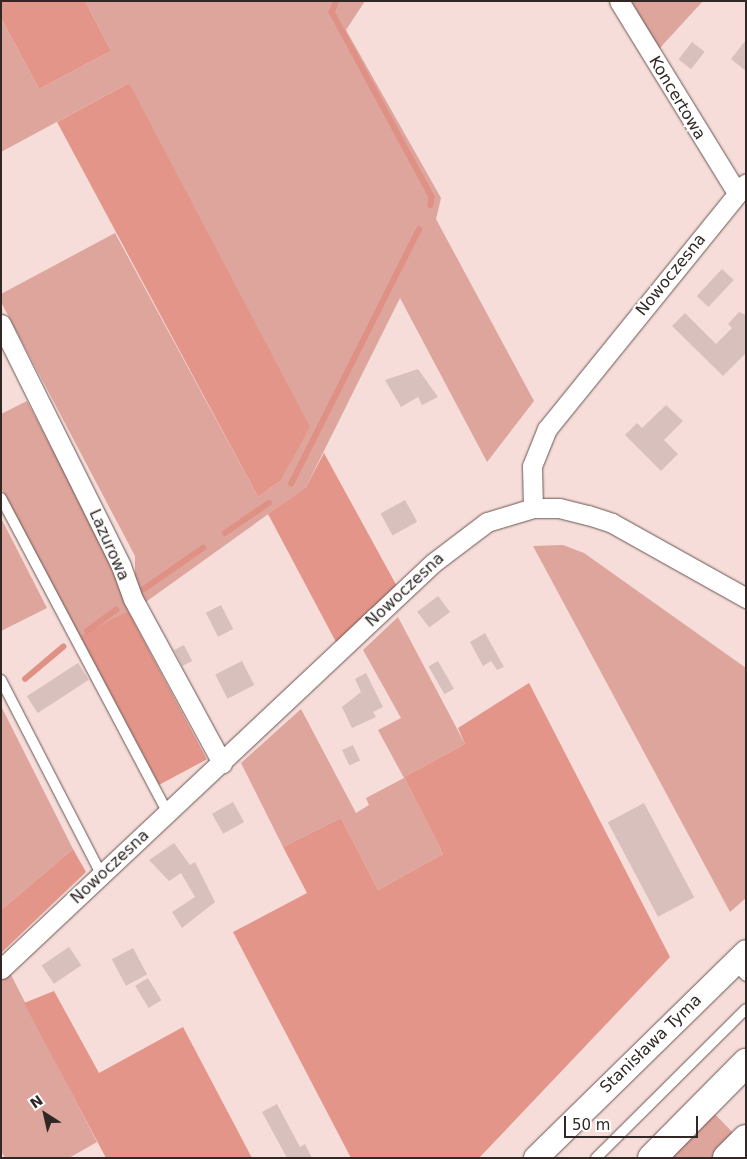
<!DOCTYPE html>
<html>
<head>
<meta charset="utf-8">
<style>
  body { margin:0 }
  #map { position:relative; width:747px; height:1159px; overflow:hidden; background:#f6ddd9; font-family:"DejaVu Sans",sans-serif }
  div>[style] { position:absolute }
  .green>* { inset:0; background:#dea59c }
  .forest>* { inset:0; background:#e49589; transform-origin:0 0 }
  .stream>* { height:5.5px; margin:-2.75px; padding:0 2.75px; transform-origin:2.75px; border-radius:2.75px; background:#e09185 }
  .building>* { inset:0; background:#d8c0bc; transform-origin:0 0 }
  .roads { filter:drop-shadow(0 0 1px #6a5552) drop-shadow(0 0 1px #6a5552) }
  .service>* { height:10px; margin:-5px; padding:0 5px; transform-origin:5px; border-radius:5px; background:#fff }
  .minor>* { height:19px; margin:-9.5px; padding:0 9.5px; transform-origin:9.5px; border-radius:9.5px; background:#fff }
  .tertiary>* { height:24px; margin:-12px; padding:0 12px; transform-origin:12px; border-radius:12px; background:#fff }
  .motorway>* { height:28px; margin:-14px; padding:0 14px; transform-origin:14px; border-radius:14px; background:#fff }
  span { translate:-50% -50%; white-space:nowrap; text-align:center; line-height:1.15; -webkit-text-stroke:4px #fff; paint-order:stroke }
  .street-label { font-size:16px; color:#312826 }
  .frame { position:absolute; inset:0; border:2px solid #312826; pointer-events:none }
  .north { position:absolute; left:20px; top:1089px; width:50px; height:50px; -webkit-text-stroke:4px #fff; paint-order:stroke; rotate:325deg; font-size:14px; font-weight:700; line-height:20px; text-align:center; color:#312826 }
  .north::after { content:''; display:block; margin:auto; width:18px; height:22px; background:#312826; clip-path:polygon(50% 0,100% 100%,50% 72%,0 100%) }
  .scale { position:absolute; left:564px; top:1116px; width:134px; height:22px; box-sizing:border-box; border:2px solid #312826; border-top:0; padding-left:6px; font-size:15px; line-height:18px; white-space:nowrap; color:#312826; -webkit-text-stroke:4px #fff; paint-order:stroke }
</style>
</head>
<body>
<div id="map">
  <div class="green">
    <div style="clip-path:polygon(85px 1px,365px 1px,346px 30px,441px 198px,436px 219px,534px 401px,487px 462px,400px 298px,306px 487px,143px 604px,135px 586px,135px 556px,1px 302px,1px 294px,115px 233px,258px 497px,280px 481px,129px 83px,1px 152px,1px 18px,39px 89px,111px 51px)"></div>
    <div style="clip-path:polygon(631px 1px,703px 1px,659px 49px)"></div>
    <div style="clip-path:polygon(27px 401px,118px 575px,128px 611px,82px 640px,1px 488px,1px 414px)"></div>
    <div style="clip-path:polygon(1px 518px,47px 608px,1px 631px)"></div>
    <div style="clip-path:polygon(563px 545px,584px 553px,746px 668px,746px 898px,730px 912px,533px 546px)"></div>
    <div style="clip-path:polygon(398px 617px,465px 744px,404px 777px,443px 854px,378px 890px,341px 818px,283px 847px,241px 763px,301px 709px,356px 813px,369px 805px,366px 798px,404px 778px,378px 730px,401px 718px,363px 650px)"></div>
    <div style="clip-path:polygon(1px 706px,73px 849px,1px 910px)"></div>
    <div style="clip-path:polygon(10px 973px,97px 1142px,69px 1158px,5px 1158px,1px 1151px,1px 981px)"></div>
    <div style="clip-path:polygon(713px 1112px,735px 1135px,711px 1158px,668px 1158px)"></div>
  </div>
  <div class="forest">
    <div style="clip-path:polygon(1px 1px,85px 1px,111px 51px,39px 89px,1px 18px)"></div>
    <div style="clip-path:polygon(129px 83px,310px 427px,280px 481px,258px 497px,57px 122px)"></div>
    <div style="clip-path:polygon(324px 453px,399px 590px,337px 644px,268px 514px,306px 487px)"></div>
    <div style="left:128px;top:611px;width:168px;height:54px;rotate:62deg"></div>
    <div style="clip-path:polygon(529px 683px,670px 957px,479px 1158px,351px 1158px,233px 932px,307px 893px,283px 847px,341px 818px,378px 890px,443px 854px,404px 777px,465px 744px,458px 728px)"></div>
    <div style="clip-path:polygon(73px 849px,86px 872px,1px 953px,1px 910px)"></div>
    <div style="clip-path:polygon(54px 991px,99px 1073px,183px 1027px,252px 1158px,106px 1158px,24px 1003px)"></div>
  </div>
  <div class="stream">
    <div style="left:337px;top:1px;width:12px;rotate:114deg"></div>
    <div style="left:332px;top:12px;width:210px;rotate:61.6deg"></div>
    <div style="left:432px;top:197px;width:8px;rotate:97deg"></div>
    <div style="left:291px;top:484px;width:285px;rotate:-63.3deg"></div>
    <div style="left:225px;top:533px;width:53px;rotate:-34.3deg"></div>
    <div style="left:144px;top:589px;width:72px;rotate:-34.8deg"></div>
    <div style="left:87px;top:631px;width:36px;rotate:-36deg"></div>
    <div style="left:25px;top:679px;width:50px;rotate:-40.1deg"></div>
  </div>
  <div class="building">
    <div style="clip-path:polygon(746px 40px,746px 71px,731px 59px)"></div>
    <div style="left:692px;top:42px;width:16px;height:22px;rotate:38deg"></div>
    <div style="left:722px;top:269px;width:16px;height:37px;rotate:43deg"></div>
    <div style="clip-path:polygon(739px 312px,746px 315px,746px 353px,723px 376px,672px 326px,685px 313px,716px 344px,732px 328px,728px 324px)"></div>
    <div style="clip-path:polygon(418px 369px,438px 397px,422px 405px,418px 397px,401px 407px,385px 380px)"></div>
    <div style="clip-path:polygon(666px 405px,683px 421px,664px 440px,678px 454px,661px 471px,625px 435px,637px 423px,642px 428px)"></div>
    <div style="left:405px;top:500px;width:25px;height:28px;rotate:61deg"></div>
    <div style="left:438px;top:596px;width:20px;height:26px;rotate:53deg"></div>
    <div style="left:221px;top:605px;width:27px;height:17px;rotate:63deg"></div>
    <div style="clip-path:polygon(485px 633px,504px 667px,497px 670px,491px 661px,483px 666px,470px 642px)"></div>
    <div style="left:184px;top:645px;width:18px;height:11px;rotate:63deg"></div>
    <div style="left:242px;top:661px;width:27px;height:30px;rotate:63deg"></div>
    <div style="left:438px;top:661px;width:32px;height:11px;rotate:60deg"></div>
    <div style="left:78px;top:663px;width:20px;height:61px;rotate:57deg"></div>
    <div style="clip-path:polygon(366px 673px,383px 707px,373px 712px,376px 717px,352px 728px,342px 707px,361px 692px,355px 679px)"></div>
    <div style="left:353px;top:745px;width:17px;height:12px;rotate:65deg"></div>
    <div style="left:233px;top:802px;width:23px;height:24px;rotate:61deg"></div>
    <div style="left:644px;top:803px;width:107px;height:41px;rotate:62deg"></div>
    <div style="clip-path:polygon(174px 843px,190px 865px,195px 862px,215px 902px,182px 928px,172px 912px,195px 897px,181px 873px,169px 881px,149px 860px)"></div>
    <div style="left:69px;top:947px;width:22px;height:33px;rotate:56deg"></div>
    <div style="left:133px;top:948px;width:30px;height:24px;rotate:62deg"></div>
    <div style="left:148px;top:978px;width:26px;height:15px;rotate:59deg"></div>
    <div style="clip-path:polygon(277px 1104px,300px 1147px,305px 1144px,312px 1158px,287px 1158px,262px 1112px)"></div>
  </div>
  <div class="roads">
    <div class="service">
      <div style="left:1px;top:498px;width:357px;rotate:62.1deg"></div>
      <div style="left:1px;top:680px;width:218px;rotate:62.7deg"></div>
      <div style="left:734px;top:964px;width:17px;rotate:45deg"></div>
      <div style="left:596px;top:1158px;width:211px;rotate:-44.8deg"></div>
    </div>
    <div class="minor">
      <div style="left:619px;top:1px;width:225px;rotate:58.4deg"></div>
      <div style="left:1px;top:324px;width:270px;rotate:63.6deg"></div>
      <div style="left:121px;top:566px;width:35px;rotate:70deg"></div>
      <div style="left:133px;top:599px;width:187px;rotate:61.5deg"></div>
      <div style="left:533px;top:508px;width:42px;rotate:-91.4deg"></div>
      <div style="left:532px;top:466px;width:40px;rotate:-68deg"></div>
      <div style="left:547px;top:429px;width:316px;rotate:-51deg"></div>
      <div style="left:1px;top:969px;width:593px;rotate:-43.22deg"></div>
      <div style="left:433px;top:563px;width:68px;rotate:-37.2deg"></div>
      <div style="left:487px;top:522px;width:48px;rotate:-16.9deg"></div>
      <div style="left:533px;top:508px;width:26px"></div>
      <div style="left:559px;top:508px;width:30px;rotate:14deg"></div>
      <div style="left:588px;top:515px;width:25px;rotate:18deg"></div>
      <div style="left:612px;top:523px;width:154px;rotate:29.2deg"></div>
    </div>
    <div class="tertiary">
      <div style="left:536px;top:1158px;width:294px;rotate:-44.4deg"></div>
    </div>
    <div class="motorway">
      <div style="left:652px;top:1158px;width:134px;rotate:-45.3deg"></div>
      <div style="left:727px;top:1158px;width:27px;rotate:-45deg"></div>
    </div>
  </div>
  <div class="street-label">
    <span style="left:677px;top:98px;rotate:59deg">Koncertowa</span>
    <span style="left:671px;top:275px;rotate:-51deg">Nowoczesna</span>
    <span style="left:109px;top:545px;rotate:66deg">Lazurowa</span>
    <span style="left:405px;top:590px;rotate:-43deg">Nowoczesna</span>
    <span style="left:110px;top:867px;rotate:-43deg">Nowoczesna</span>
    <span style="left:651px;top:1044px;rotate:-44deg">Stanisława Tyma</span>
  </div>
  <div class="frame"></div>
  <div class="north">N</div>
  <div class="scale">50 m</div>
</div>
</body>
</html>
